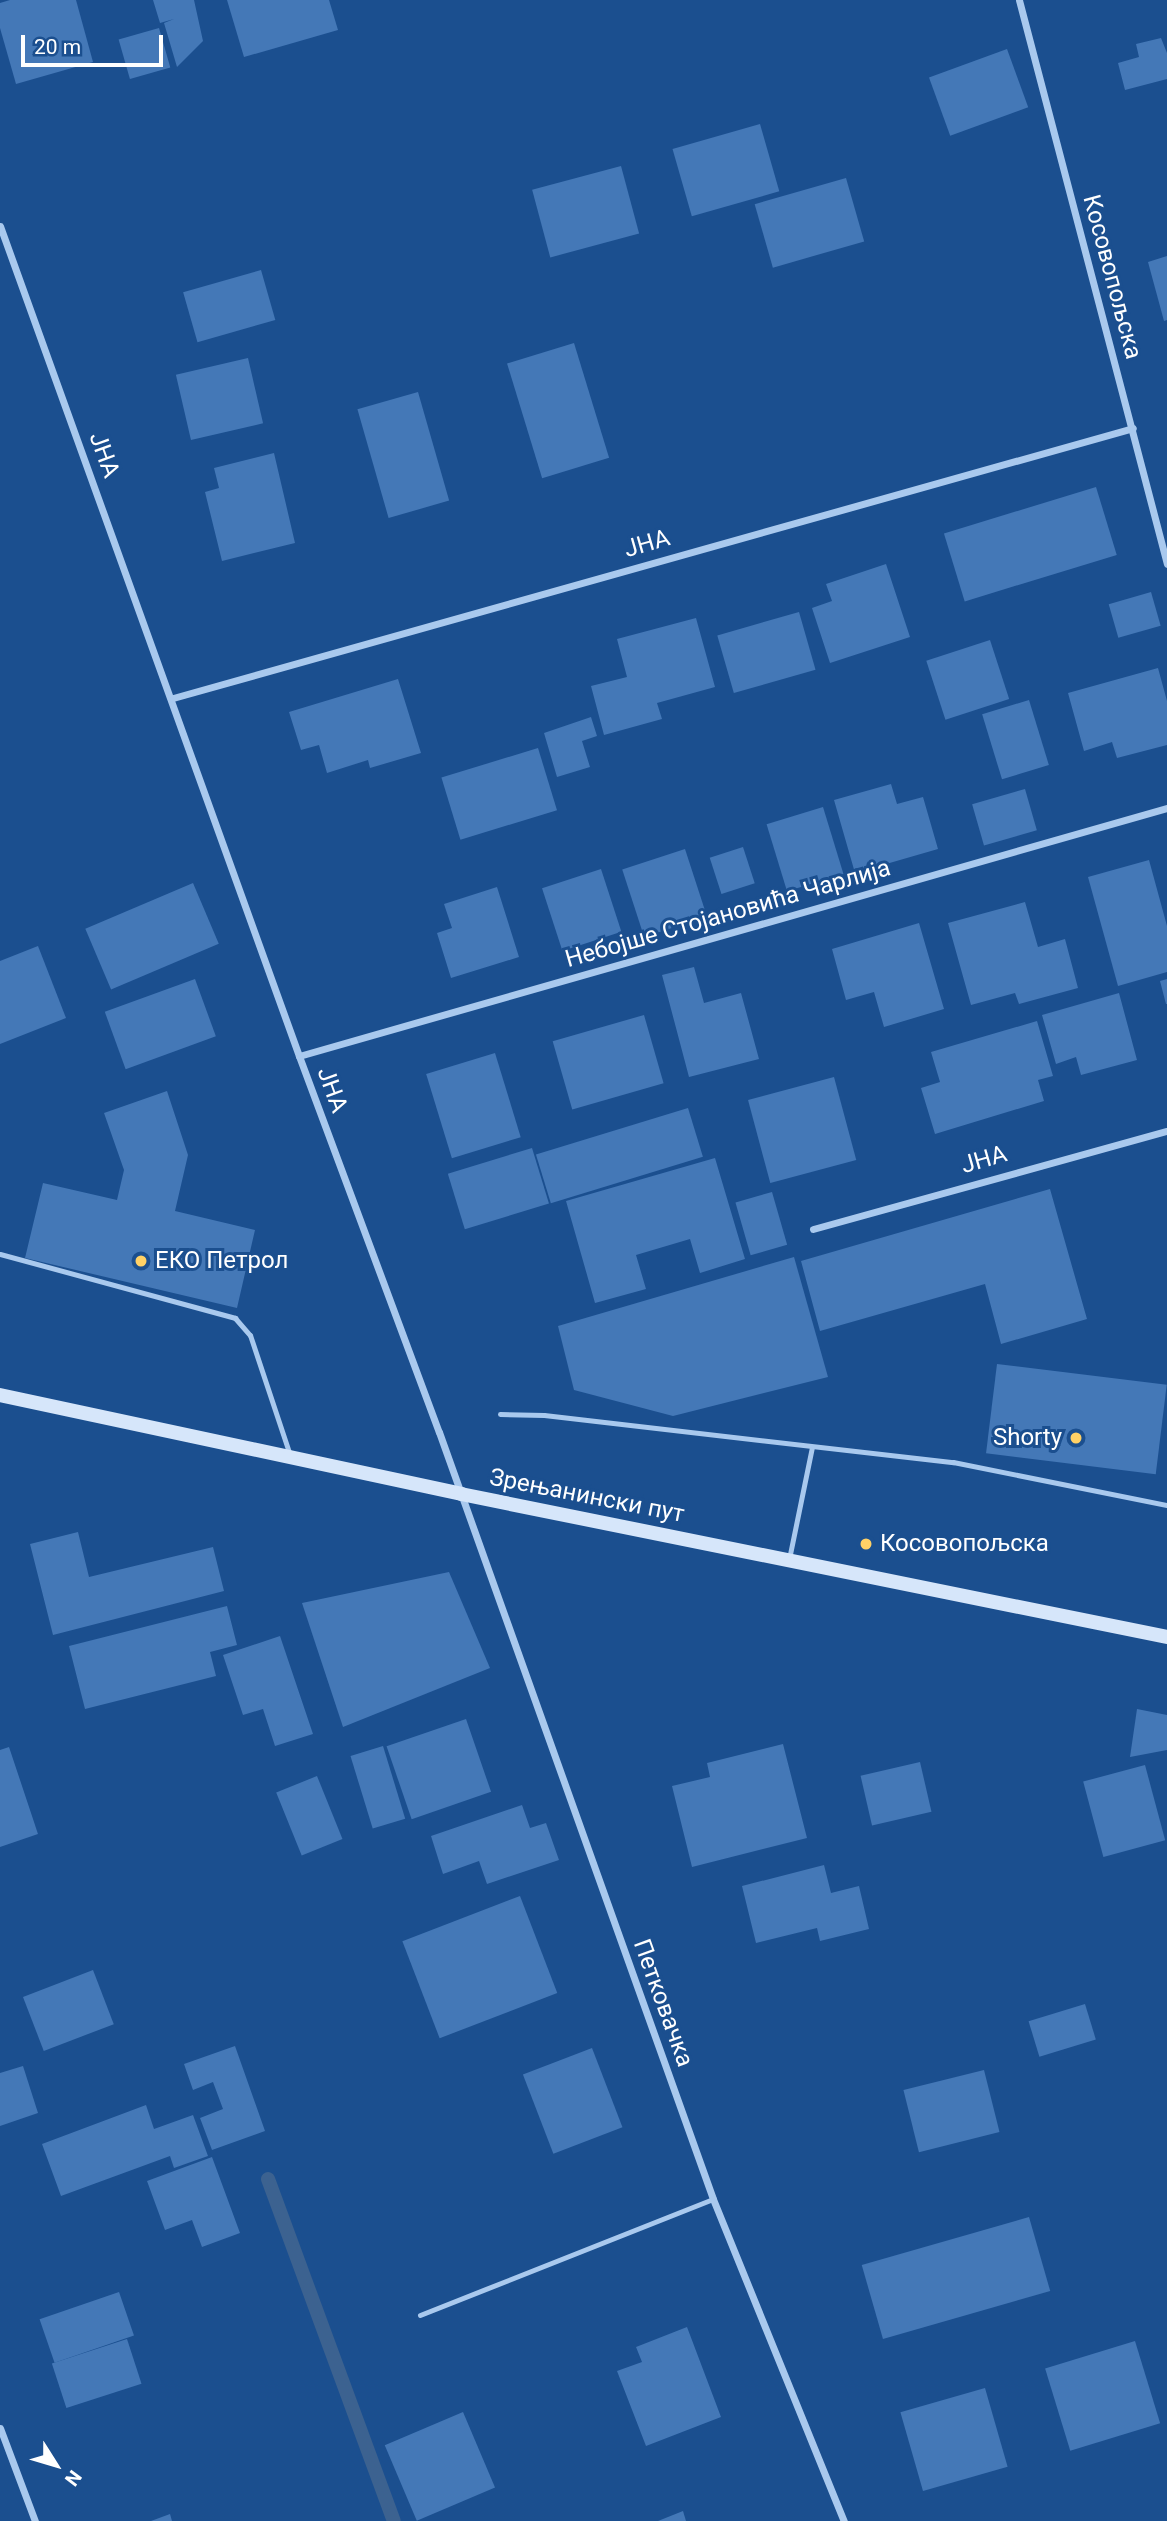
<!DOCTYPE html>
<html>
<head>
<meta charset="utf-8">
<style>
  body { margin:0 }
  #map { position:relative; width:1167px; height:2521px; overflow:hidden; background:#1b4f8f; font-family:Roboto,sans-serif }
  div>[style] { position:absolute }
  .stream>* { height:14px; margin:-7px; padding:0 7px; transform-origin:7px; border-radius:7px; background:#3c6290 }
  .building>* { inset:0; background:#4478b7; transform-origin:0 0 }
  .lane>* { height:5px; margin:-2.5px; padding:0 2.5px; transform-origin:2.5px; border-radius:2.5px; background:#a9c9ee }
  .street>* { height:7px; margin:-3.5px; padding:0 3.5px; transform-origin:3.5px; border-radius:3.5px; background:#a9c9ee }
  .secondary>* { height:14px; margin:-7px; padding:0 7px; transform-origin:7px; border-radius:7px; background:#d6e6fa }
  .dots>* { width:19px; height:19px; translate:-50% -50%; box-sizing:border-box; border:4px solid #1b4f8f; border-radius:50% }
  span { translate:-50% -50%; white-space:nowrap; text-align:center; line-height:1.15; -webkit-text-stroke:6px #1b4f8f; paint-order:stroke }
  .street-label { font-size:24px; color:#fff }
  .poi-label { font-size:24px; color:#fff }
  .left { translate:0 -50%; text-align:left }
  .right { translate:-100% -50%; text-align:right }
  .north { position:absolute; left:21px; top:2430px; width:70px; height:70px; -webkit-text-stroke:5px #1b4f8f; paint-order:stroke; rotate:127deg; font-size:19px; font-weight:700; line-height:28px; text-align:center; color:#fff }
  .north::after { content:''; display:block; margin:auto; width:24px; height:32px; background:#fff; clip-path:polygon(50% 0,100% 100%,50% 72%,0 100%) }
  .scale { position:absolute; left:21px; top:35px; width:142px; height:32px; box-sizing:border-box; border:4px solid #fff; border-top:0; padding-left:9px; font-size:21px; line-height:24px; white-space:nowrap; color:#fff; -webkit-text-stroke:5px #1b4f8f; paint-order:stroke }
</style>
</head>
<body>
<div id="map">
  <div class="stream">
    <div style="left:268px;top:2179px;width:364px;rotate:69.8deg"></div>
  </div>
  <div class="building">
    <div style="clip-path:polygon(10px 0,76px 0,93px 62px,16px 84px,0 28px,0 3px)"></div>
    <div style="clip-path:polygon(153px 0,194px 0,203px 41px,177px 67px,164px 23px,174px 19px,160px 23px)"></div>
    <div style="clip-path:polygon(227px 0,329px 0,338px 30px,244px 57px)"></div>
    <div style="left:159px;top:28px;width:41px;height:42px;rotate:74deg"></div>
    <div style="clip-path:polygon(1161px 38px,1167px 53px,1167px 79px,1125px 90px,1118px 63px,1139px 57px,1136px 44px)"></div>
    <div style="left:1007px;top:49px;width:62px;height:83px;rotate:70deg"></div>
    <div style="left:760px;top:124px;width:70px;height:91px;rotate:74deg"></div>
    <div style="left:621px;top:166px;width:70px;height:92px;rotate:75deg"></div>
    <div style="left:846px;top:178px;width:66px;height:95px;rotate:74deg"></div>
    <div style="clip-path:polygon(1167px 256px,1167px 320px,1164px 321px,1148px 262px)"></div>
    <div style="left:261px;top:270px;width:52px;height:81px;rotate:74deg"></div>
    <div style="left:574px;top:343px;width:120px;height:70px;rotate:73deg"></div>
    <div style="left:248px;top:358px;width:67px;height:74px;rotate:77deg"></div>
    <div style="left:418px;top:392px;width:113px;height:63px;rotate:74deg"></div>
    <div style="clip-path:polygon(274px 453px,295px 543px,222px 561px,205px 492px,219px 488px,214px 468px)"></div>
    <div style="left:1096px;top:487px;width:71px;height:159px;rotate:73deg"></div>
    <div style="clip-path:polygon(886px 564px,910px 637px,830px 663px,812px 608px,832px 601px,826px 584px)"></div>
    <div style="left:1151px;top:592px;width:35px;height:44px;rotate:74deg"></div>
    <div style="left:799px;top:612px;width:60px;height:85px;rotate:74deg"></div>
    <div style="clip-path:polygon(696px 618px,715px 687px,657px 703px,662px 719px,604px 735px,591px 686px,627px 677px,617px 639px)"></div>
    <div style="left:990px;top:640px;width:62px;height:67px;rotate:72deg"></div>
    <div style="clip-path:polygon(1158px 668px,1167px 701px,1167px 745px,1117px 758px,1112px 742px,1084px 751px,1068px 693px)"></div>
    <div style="clip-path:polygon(398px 679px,421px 753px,370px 768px,368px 760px,327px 773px,319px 745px,301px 750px,289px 712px)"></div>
    <div style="left:1029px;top:700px;width:68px;height:49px;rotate:73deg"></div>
    <div style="clip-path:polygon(591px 717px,597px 736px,582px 741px,590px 767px,557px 777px,544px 733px)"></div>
    <div style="left:538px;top:748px;width:65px;height:101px;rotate:73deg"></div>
    <div style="clip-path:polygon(891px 784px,897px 804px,923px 797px,938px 849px,855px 873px,834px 800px)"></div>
    <div style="left:1025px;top:789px;width:43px;height:55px;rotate:74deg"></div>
    <div style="left:823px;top:807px;width:70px;height:59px;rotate:73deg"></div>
    <div style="left:743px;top:847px;width:38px;height:35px;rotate:72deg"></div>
    <div style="left:685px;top:849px;width:71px;height:66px;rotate:72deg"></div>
    <div style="clip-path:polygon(1149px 860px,1167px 926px,1167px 972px,1118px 986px,1088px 877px)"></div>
    <div style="left:601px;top:869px;width:66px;height:62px;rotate:72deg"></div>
    <div style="left:193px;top:883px;width:66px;height:117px;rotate:67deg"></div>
    <div style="clip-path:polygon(497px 887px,519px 957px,451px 978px,437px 933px,452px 928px,444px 904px)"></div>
    <div style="clip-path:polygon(1025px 902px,1038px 947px,1065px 939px,1078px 988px,1019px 1004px,1015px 993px,971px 1005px,948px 923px)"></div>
    <div style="clip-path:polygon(919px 923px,944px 1009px,884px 1027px,874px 992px,846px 1000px,832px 949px)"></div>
    <div style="clip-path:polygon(38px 946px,66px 1018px,0 1044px,0 961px)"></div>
    <div style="clip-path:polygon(694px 967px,704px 1003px,741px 993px,759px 1059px,689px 1077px,662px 975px)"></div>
    <div style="left:195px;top:979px;width:61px;height:96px;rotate:70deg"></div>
    <div style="clip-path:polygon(1167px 979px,1167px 1004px,1166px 1004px,1160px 981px)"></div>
    <div style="clip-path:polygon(1119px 993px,1137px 1060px,1081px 1075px,1076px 1057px,1056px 1064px,1042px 1015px)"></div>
    <div style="left:644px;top:1015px;width:71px;height:95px;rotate:74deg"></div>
    <div style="clip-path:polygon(1037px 1021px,1053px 1076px,1038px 1080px,1044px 1101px,935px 1134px,921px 1088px,940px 1082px,931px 1052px)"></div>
    <div style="left:495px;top:1053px;width:88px;height:72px;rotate:73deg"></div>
    <div style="left:834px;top:1077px;width:86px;height:89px;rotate:75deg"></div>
    <div style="clip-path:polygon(167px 1091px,188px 1155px,175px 1211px,255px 1230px,237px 1308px,25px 1258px,43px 1183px,117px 1200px,124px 1170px,104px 1113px)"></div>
    <div style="left:688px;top:1108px;width:51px;height:159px;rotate:73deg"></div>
    <div style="left:532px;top:1148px;width:58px;height:88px;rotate:73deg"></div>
    <div style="clip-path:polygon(715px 1158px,745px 1259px,700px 1273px,690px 1239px,636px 1255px,646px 1289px,595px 1303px,566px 1201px)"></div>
    <div style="clip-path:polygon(1050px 1189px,1087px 1319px,1001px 1344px,985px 1284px,820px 1331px,801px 1261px)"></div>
    <div style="left:772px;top:1192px;width:55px;height:38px;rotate:74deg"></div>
    <div style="clip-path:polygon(794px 1257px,828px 1377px,673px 1416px,574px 1390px,558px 1326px)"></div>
    <div style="left:997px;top:1364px;width:171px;height:90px;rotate:7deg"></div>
    <div style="clip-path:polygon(78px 1532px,89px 1577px,213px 1547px,224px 1591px,53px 1635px,30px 1544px)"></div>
    <div style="clip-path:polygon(449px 1572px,490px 1668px,343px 1727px,302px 1603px)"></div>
    <div style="clip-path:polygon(227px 1606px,237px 1645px,210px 1652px,216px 1676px,85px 1709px,69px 1646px)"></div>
    <div style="clip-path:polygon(280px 1636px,313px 1734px,275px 1746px,263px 1709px,243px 1715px,223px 1655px)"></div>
    <div style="clip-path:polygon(1137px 1709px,1167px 1715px,1167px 1750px,1130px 1757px)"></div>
    <div style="left:466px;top:1719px;width:77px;height:84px;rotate:71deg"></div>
    <div style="clip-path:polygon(783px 1744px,807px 1838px,692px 1867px,672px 1786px,710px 1777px,707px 1763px)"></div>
    <div style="left:383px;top:1746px;width:76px;height:34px;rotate:73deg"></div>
    <div style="clip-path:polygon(9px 1747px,38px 1834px,0 1847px,0 1750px)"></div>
    <div style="left:920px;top:1762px;width:51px;height:61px;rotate:77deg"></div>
    <div style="left:1145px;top:1765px;width:78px;height:64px;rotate:75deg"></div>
    <div style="left:317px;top:1776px;width:68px;height:44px;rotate:68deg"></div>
    <div style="clip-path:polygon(522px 1805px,530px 1828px,546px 1823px,559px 1860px,487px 1884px,479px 1861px,443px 1874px,431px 1836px)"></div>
    <div style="clip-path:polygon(824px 1865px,831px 1893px,859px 1886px,869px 1929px,820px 1941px,817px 1928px,756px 1943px,742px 1886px)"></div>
    <div style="left:520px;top:1896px;width:104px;height:126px;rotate:69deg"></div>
    <div style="left:93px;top:1970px;width:58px;height:75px;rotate:69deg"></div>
    <div style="left:1085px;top:2004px;width:37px;height:59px;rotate:73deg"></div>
    <div style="clip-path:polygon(235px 2046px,265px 2131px,212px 2150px,200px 2118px,223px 2109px,213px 2082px,193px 2090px,184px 2064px)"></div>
    <div style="left:592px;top:2048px;width:85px;height:74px;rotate:69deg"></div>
    <div style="clip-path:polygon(23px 2066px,38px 2113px,0 2126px,0 2073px)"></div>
    <div style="left:984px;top:2070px;width:64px;height:83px;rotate:76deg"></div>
    <div style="clip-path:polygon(146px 2105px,154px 2129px,193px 2115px,208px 2156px,174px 2168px,170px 2156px,61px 2196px,42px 2144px)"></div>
    <div style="clip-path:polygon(212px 2157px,240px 2233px,202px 2247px,192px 2220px,165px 2230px,147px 2181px)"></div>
    <div style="left:1029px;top:2217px;width:77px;height:174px;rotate:74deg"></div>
    <div style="left:119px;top:2292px;width:46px;height:84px;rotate:71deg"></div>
    <div style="clip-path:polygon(687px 2327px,721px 2417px,646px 2446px,617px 2371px,642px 2362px,636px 2347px)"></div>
    <div style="left:127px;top:2339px;width:47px;height:79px;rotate:72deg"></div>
    <div style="left:1135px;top:2341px;width:86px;height:94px;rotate:73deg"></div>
    <div style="left:985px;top:2388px;width:82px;height:88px;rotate:74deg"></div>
    <div style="left:463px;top:2412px;width:82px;height:85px;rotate:67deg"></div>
    <div style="clip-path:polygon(683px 2511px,686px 2521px,658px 2521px)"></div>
    <div style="clip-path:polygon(170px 2514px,172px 2521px,151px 2521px)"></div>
  </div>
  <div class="lane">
    <div style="left:0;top:1254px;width:244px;rotate:15.2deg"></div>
    <div style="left:235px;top:1318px;width:23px;rotate:49deg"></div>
    <div style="left:250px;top:1335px;width:126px;rotate:71.6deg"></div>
    <div style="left:500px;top:1414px;width:44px;rotate:1.3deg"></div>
    <div style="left:544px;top:1415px;width:412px;rotate:6.6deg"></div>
    <div style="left:953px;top:1462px;width:218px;rotate:11.4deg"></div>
    <div style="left:789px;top:1559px;width:114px;rotate:-78.4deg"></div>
    <div style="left:420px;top:2315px;width:315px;rotate:-21.6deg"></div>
  </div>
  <div class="street">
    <div style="left:1019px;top:0;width:583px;rotate:75.3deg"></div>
    <div style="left:0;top:226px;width:882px;rotate:70.19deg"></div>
    <div style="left:299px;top:1056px;width:401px;rotate:69.6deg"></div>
    <div style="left:439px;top:1432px;width:814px;rotate:70.34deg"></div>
    <div style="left:713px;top:2199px;width:348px;rotate:67.9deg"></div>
    <div style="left:173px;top:698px;width:997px;rotate:-15.71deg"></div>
    <div style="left:299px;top:1056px;width:903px;rotate:-15.95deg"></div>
    <div style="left:813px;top:1229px;width:367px;rotate:-15.5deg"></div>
    <div style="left:0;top:2428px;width:99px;rotate:69.4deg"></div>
  </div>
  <div class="secondary">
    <div style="left:0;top:1395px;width:472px;rotate:12.1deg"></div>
    <div style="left:461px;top:1494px;width:720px;rotate:11.45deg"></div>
  </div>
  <div class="dots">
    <div style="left:141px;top:1261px;background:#ffd166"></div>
    <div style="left:1076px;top:1438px;background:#ffd166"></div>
    <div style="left:866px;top:1544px;background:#ffd166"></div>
  </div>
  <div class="street-label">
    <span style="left:1112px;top:277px;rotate:75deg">Косовопољска</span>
    <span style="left:104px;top:455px;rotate:70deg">ЈНА</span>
    <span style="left:647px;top:544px;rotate:-16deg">ЈНА</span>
    <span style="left:728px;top:914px;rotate:-16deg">Небојше Стојановића Чарлија</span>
    <span style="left:332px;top:1090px;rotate:70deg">ЈНА</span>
    <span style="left:984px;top:1160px;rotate:-16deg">ЈНА</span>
    <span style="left:587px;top:1496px;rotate:11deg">Зрењанински пут</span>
    <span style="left:663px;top:2003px;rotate:70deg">Петковачка</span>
  </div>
  <div class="poi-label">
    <span class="left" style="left:155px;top:1261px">ЕКО Петрол</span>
    <span class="right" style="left:1062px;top:1438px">Shorty</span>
    <span class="left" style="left:880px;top:1544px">Косовопољска</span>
  </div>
  <div class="north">N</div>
  <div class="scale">20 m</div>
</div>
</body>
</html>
